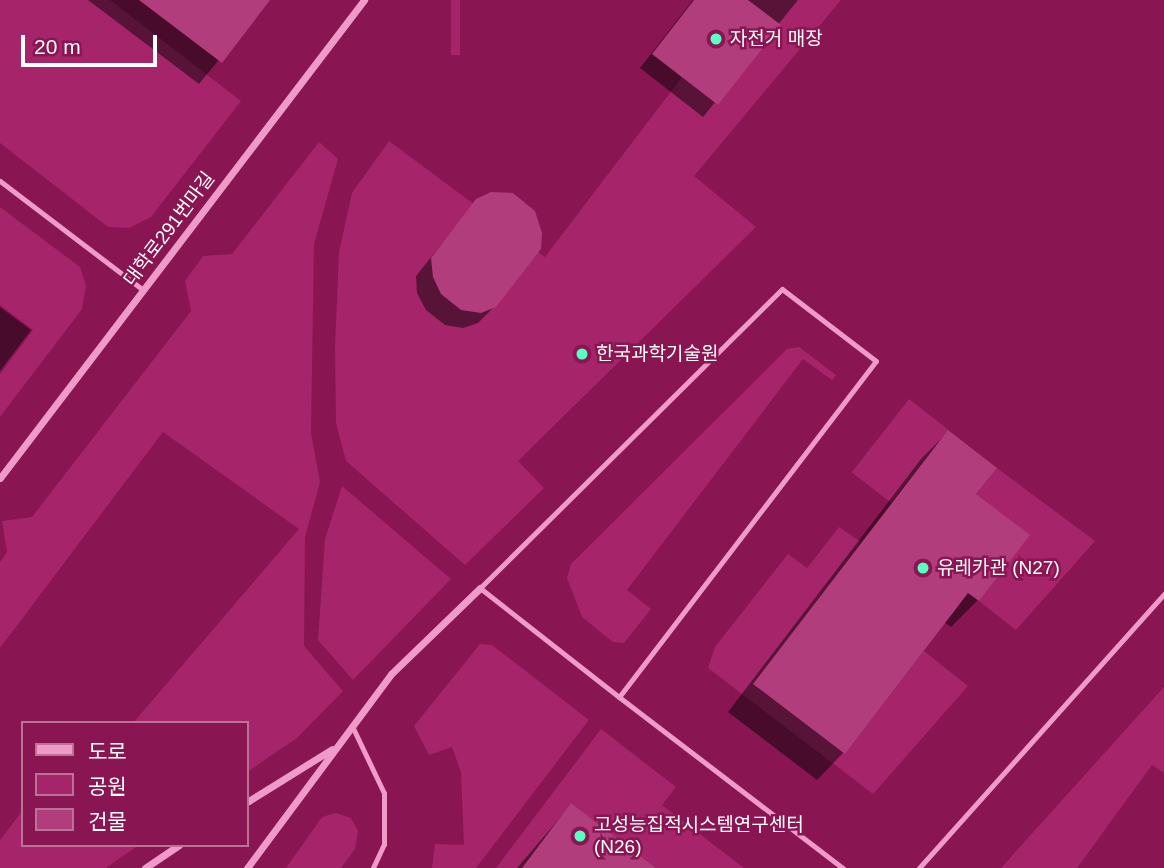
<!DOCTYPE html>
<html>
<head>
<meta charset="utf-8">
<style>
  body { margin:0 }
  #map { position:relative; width:1164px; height:868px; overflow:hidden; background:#891552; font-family:Helvetica,"Noto Sans KR",sans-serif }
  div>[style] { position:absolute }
  .green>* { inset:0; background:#a6246a; transform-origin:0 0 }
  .shadow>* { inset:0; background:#0007 }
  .building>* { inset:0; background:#b23d7c }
  .lane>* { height:5px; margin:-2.5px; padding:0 2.5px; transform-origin:2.5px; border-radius:2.5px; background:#ef9bc9 }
  .street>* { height:7px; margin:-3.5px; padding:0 3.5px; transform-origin:3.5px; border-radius:3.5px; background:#ef9bc9 }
  .dots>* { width:19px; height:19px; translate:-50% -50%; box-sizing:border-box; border:4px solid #891552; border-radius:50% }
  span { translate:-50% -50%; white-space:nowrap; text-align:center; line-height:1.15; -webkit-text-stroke:5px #891552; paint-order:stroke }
  .poi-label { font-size:19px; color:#fff }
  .left { translate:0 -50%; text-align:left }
  .street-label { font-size:19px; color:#fff }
  .legend { position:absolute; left:21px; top:721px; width:228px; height:126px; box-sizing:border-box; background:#891552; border:2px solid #b87397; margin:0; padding:9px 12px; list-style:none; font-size:21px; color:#fff }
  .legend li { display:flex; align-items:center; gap:14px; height:35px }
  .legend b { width:35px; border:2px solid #b87397 }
  .scale { position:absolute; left:21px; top:35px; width:136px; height:32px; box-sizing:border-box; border:4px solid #fff; border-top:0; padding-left:9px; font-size:21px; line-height:24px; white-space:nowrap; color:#fff; -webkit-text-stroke:5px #891552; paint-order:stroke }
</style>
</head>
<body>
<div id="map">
  <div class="green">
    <div style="clip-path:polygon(0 0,110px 0,241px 101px,151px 217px,129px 228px,108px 227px,0 143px)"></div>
    <div style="left:451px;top:0;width:9px;height:55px"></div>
    <div style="clip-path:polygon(748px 0,841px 0,694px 176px,756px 227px,518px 461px,544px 488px,465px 565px,346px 461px,336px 423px,335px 347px,339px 252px,352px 193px,389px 141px,545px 257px,682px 77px,718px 105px,780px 25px)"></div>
    <div style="clip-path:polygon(319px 142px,338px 159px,314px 244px,311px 433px,320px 482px,305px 537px,304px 646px,343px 691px,297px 738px,247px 772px,247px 723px,133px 723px,299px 529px,163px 432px,0 648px,0 562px,7px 552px,2px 521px,32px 517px,191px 311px,185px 281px,203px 256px,232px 254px)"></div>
    <div style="clip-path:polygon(0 207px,80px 267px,86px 286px,82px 309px,0 417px,0 374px,33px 330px,0 305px)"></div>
    <div style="clip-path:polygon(799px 347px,836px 375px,832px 380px,803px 359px,627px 590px,651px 609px,624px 643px,613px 642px,582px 617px,567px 578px,571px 564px,787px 349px)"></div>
    <div style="left:909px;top:399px;width:50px;height:93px;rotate:38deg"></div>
    <div style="clip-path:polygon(997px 468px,1095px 541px,1016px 630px,979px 601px,1029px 535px,976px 494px)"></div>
    <div style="clip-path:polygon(342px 486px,451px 579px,353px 680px,318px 640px,325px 539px)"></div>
    <div style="clip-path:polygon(839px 527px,861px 542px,754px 684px,845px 754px,924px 651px,968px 686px,873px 794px,708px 668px,715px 647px,788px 554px,807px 568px)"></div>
    <div style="clip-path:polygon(480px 644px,492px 645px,589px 720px,476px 868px,432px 868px,435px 844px,464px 845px,461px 772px,452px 747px,429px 755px,414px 726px)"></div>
    <div style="clip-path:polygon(1164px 687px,1164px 773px,1152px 765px,1077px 868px,1001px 868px)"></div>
    <div style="clip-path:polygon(601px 729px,676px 787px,662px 805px,744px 868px,656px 868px,571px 803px,522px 868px,496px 868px)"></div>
    <div style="clip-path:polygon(23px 810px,23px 845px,139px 845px,106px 868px,0 868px,0 840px)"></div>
    <div style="clip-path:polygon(336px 813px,351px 818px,358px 831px,355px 849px,341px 868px,286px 868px,322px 817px)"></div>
  </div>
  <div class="shadow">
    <div style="clip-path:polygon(88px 0,268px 0,199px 84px)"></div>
    <div style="clip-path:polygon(693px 0,798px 0,703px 117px,640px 68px)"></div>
    <div style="clip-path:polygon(477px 200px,495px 306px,478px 323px,463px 328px,445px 325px,426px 310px,417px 293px,416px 276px)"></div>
    <div style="clip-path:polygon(0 307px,31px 330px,0 371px)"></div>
    <div style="clip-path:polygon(948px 432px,974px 495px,1027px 536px,978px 600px,951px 627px,944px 622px,843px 753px,817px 780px,728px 712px,921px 459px)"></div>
    <div style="clip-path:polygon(571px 805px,653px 868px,517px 868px)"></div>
  </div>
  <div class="building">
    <div style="clip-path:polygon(139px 0,270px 0,222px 63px)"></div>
    <div style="clip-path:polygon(694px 0,748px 0,781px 25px,718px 105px,652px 54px)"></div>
    <div style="clip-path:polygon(491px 192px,513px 193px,535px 211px,542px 233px,541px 249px,496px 307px,481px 313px,461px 310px,441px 294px,433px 277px,431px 258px,476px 199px)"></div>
    <div style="clip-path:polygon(948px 430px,997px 468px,976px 494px,1030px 535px,979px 601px,968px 593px,845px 754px,753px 684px)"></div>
    <div style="clip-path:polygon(571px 803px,656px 868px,522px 868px)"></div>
  </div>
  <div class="lane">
    <div style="left:0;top:181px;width:180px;rotate:37.3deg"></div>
    <div style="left:619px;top:697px;width:423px;rotate:-52.6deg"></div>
    <div style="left:876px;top:361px;width:118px;rotate:-142.5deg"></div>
    <div style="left:782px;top:289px;width:425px;rotate:135.3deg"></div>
    <div style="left:480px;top:588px;width:177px;rotate:38.1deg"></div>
    <div style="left:619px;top:697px;width:282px;rotate:37.4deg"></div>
    <div style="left:352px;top:726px;width:74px;rotate:64.5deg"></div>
    <div style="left:384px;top:793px;width:51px;rotate:90deg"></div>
    <div style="left:384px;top:844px;width:26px;rotate:115deg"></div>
    <div style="left:919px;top:868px;width:368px;rotate:-48.2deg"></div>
  </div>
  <div class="street">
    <div style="left:0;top:478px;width:601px;rotate:-52.71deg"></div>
    <div style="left:247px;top:802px;width:100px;rotate:-31.9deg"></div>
    <div style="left:145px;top:868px;width:41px;rotate:-34.1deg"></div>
    <div style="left:247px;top:868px;width:242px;rotate:-53.4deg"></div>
    <div style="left:391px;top:674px;width:124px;rotate:-44deg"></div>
  </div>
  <div class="dots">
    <div style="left:716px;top:39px;background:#59ffc0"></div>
    <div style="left:582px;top:354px;background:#59ffc0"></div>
    <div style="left:923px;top:568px;background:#59ffc0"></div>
    <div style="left:580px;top:836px;background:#59ffc0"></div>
  </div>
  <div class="poi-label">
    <span class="left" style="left:730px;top:39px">자전거 매장</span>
    <span class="left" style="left:596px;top:354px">한국과학기술원</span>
    <span class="left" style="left:937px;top:568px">유레카관 (N27)</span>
    <span class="left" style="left:594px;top:836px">고성능집적시스템연구센터<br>(N26)</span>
  </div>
  <div class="street-label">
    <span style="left:169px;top:229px;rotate:-53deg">대학로291번마길</span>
  </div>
  <ul class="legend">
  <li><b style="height:9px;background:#ef9bc9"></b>도로</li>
  <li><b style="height:19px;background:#a6246a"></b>공원</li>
  <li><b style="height:19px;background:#b23d7c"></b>건물</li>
  </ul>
  <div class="scale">20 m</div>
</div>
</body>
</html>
